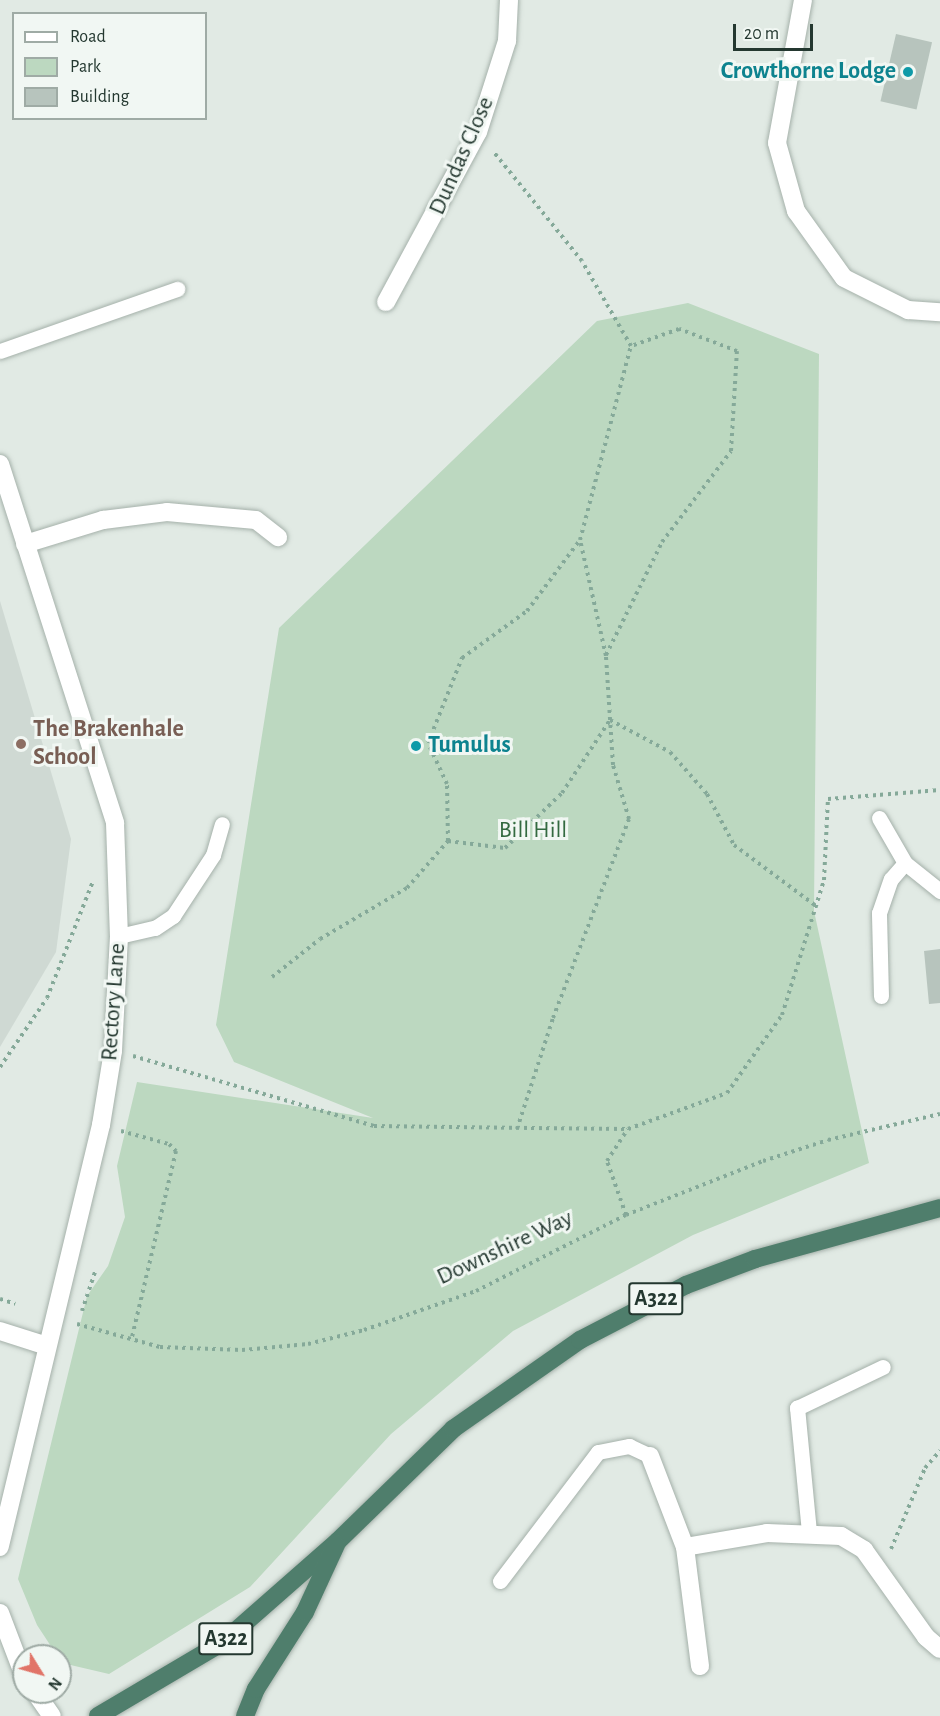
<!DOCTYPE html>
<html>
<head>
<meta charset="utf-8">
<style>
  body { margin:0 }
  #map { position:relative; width:940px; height:1716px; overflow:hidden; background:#e1eae4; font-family:"Alegreya Sans",sans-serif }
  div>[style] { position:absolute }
  .built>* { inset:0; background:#cfd9d3 }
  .green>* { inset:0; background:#bcd8c0 }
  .building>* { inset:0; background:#b7c4bd; transform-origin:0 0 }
  .path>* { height:4px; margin-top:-2px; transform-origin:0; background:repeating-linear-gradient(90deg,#85a999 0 3px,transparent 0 7.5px) }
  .roads { filter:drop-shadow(0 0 2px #a5b1aa) drop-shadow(0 0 2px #a5b1aa) }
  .service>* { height:15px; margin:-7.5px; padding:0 7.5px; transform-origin:7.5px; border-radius:7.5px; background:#fff }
  .minor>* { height:18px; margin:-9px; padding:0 9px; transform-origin:9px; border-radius:9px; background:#fff }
  .trunk>* { height:18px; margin:-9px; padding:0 9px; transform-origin:9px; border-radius:9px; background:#4f7e6c }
  .dots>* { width:16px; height:16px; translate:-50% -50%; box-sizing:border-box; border:3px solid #f1f7f3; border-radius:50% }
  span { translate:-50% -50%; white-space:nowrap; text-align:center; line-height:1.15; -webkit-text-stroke:6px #f1f7f3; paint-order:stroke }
  .shield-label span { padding:2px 4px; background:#f1f7f3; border:2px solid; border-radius:4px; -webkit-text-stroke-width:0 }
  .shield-label { font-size:22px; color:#243830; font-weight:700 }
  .culture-label { font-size:24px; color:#0d838f; font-weight:700 }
  .right { translate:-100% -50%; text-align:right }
  .left { translate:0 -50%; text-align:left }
  .street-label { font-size:24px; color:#243830 }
  .education-label { font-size:24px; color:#785e54; font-weight:700 }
  .park-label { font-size:24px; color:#336a40 }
  .legend { position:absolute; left:12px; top:12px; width:195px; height:108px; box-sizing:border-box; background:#f1f7f3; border:2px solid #9faba5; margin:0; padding:8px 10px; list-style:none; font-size:18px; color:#243830 }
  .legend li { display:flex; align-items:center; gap:12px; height:30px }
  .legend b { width:30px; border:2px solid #9faba5 }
  .north { position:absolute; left:12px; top:1644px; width:60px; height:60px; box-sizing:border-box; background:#f1f7f3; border:2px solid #9faba5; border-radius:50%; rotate:127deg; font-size:16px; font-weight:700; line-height:24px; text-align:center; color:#243830 }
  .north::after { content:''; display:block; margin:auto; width:21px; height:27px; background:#e17468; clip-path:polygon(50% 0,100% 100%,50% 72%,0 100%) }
  .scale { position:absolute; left:733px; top:24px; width:80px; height:27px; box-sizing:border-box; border:3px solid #243830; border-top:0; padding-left:8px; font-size:18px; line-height:21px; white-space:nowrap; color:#243830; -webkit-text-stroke:4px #f1f7f3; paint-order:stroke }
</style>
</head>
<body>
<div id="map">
  <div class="built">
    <div style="clip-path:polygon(0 601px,71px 839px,56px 952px,0 1047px)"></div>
  </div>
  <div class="green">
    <div style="clip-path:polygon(688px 303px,819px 354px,814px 911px,869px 1163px,693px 1235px,513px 1331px,391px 1434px,250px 1587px,109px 1674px,62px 1663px,37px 1625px,18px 1579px,87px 1296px,108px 1266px,125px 1217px,117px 1166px,137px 1082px,373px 1118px,234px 1062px,216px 1025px,279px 628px,597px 321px)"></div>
  </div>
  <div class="building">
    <div style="left:896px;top:34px;width:37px;height:69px;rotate:13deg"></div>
    <div style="clip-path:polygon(940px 949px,940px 1003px,929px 1004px,924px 951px)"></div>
  </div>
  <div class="path">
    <div style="left:606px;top:655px;width:126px;rotate:-63.6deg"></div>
    <div style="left:662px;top:542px;width:114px;rotate:-52.8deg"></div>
    <div style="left:731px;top:451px;width:100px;rotate:-86.6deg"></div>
    <div style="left:737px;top:351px;width:62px;rotate:-159.2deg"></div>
    <div style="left:679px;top:329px;width:51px;rotate:160.5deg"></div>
    <div style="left:448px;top:841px;width:57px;rotate:7deg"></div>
    <div style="left:505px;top:848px;width:79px;rotate:-44deg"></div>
    <div style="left:562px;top:793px;width:87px;rotate:-56.7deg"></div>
    <div style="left:610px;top:720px;width:68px;rotate:28.1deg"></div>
    <div style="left:670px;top:752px;width:56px;rotate:48.6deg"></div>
    <div style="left:707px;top:794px;width:58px;rotate:62.1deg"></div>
    <div style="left:734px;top:845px;width:102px;rotate:36.6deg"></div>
    <div style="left:272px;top:977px;width:61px;rotate:-38.4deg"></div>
    <div style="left:320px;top:939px;width:101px;rotate:-30.4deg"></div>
    <div style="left:407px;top:888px;width:62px;rotate:-48.9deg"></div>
    <div style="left:448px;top:841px;width:57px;rotate:-91deg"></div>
    <div style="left:447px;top:784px;width:45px;rotate:-114.9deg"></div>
    <div style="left:428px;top:743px;width:92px;rotate:-68.2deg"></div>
    <div style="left:462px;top:658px;width:80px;rotate:-35.9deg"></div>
    <div style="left:527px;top:611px;width:89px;rotate:-53.3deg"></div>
    <div style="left:580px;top:540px;width:201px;rotate:-75.3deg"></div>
    <div style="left:631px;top:346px;width:98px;rotate:-120deg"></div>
    <div style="left:582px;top:261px;width:141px;rotate:-129deg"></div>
    <div style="left:133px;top:1056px;width:251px;rotate:16.2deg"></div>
    <div style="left:374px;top:1126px;width:254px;rotate:0.7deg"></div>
    <div style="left:628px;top:1129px;width:105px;rotate:-20deg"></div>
    <div style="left:727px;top:1093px;width:95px;rotate:-54.8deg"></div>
    <div style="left:782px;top:1015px;width:141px;rotate:-72.7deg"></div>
    <div style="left:824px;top:880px;width:81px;rotate:-87.2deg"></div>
    <div style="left:828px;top:799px;width:112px;rotate:-4.6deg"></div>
    <div style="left:0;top:1067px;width:83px;rotate:-55.7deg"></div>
    <div style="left:47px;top:998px;width:126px;rotate:-68.5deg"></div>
    <div style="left:517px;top:1129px;width:117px;rotate:-72deg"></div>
    <div style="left:553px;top:1018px;width:213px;rotate:-69.1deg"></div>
    <div style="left:629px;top:819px;width:56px;rotate:-106.5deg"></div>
    <div style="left:613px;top:765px;width:109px;rotate:-93.7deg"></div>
    <div style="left:606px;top:656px;width:119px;rotate:-102.6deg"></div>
    <div style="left:121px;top:1131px;width:50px;rotate:15.2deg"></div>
    <div style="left:169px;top:1144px;width:10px;rotate:45deg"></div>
    <div style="left:176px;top:1151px;width:195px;rotate:103.3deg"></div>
    <div style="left:626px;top:1215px;width:57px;rotate:-109.4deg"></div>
    <div style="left:607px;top:1161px;width:38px;rotate:-57deg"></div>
    <div style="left:0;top:1299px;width:16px;rotate:18deg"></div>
    <div style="left:82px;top:1311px;width:41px;rotate:-71.6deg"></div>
    <div style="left:77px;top:1324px;width:86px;rotate:15.5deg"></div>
    <div style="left:160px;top:1347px;width:82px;rotate:2.1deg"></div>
    <div style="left:242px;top:1350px;width:66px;rotate:-5.2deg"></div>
    <div style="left:308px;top:1344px;width:58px;rotate:-14deg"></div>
    <div style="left:364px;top:1330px;width:119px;rotate:-19.2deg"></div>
    <div style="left:476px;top:1291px;width:168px;rotate:-26.9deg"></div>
    <div style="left:626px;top:1215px;width:147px;rotate:-21.5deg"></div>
    <div style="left:763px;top:1161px;width:68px;rotate:-17.9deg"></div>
    <div style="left:828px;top:1140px;width:115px;rotate:-13.1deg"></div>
    <div style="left:891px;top:1549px;width:88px;rotate:-67.2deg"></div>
    <div style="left:925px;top:1468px;width:23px;rotate:-49deg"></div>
  </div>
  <div class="roads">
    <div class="service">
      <div style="left:0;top:351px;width:188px;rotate:-19.3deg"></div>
      <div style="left:879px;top:818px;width:52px;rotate:60deg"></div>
      <div style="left:905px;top:863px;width:45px;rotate:38.7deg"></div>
      <div style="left:119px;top:936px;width:37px;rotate:-13deg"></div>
      <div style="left:155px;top:928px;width:22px;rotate:-34deg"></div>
      <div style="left:173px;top:916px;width:73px;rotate:-56.7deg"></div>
      <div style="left:213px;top:855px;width:32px;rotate:-74deg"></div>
      <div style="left:881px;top:996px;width:83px;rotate:-91.4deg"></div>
      <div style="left:879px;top:913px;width:36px;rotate:-71deg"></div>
      <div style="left:891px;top:879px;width:21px;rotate:-49deg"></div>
      <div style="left:809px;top:1532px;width:125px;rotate:-95.5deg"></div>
      <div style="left:797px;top:1408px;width:95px;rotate:-25.5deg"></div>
      <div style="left:500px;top:1581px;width:162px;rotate:-52.8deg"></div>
      <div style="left:598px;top:1452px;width:32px;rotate:-11deg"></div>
      <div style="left:629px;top:1446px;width:23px;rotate:25deg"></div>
    </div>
    <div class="minor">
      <div style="left:803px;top:0;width:145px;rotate:100.3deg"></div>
      <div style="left:777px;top:143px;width:71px;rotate:74.4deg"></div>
      <div style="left:796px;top:211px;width:82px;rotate:54.4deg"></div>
      <div style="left:844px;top:278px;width:72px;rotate:26.6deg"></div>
      <div style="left:908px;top:310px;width:32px;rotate:4deg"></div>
      <div style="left:386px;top:302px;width:193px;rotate:-61.6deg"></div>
      <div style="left:478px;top:132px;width:96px;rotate:-72.3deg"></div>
      <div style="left:507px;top:41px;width:41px;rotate:-87.2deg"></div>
      <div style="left:0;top:464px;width:377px;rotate:72.2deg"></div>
      <div style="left:115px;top:823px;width:113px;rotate:88deg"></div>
      <div style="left:119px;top:936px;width:115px;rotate:93deg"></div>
      <div style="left:113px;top:1051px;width:75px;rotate:99.2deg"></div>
      <div style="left:101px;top:1125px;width:434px;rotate:103.5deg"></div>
      <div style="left:25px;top:544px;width:82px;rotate:-17.1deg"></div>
      <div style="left:103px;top:520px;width:64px;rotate:-7.1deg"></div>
      <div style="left:167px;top:512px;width:89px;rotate:5.1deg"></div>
      <div style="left:256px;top:520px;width:28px;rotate:38deg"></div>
      <div style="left:0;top:1331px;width:49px;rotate:17.7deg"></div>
      <div style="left:650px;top:1456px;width:97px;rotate:69deg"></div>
      <div style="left:685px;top:1547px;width:120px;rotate:82.8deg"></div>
      <div style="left:685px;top:1547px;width:83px;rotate:-9.7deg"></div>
      <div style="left:767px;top:1533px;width:74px;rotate:2.3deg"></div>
      <div style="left:841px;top:1536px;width:27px;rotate:31deg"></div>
      <div style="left:864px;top:1550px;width:107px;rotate:54.5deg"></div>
      <div style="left:926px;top:1637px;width:18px;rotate:41deg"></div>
      <div style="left:0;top:1613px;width:67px;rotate:69.1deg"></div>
      <div style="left:35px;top:1692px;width:29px;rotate:55deg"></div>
    </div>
    <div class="trunk">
      <div style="left:98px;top:1716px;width:145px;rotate:-30.6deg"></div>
      <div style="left:223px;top:1642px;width:153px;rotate:-41.3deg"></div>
      <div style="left:338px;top:1541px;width:161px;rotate:-44.2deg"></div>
      <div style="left:453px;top:1429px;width:155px;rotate:-35deg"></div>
      <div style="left:580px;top:1340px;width:119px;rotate:-27.4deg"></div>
      <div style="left:686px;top:1285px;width:74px;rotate:-20.6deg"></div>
      <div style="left:755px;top:1259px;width:192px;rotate:-15.4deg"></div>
      <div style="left:245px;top:1716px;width:29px;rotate:-68deg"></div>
      <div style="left:256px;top:1689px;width:91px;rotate:-57.5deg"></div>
      <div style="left:305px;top:1612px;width:74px;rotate:-65.2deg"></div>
    </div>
  </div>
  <div class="dots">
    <div style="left:908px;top:72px;background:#0f9aa8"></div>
    <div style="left:21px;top:744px;background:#8d6e63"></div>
    <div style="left:416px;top:746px;background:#0f9aa8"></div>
  </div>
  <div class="shield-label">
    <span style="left:656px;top:1299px">A322</span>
    <span style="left:226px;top:1639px">A322</span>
  </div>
  <div class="culture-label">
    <span class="right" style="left:896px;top:72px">Crowthorne Lodge</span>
    <span class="left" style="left:428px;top:746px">Tumulus</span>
  </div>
  <div class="street-label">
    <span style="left:462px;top:156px;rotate:-66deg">Dundas Close</span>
    <span style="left:114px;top:1002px;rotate:-86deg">Rectory Lane</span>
    <span style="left:505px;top:1248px;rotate:-25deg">Downshire Way</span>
  </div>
  <div class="education-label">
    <span class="left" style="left:33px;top:744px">The Brakenhale<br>School</span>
  </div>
  <div class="park-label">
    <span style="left:533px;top:831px">Bill Hill</span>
  </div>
  <ul class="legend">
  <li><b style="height:8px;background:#fff"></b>Road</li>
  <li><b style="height:16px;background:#bcd8c0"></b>Park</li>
  <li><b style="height:16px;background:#b7c4bd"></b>Building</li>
  </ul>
  <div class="north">N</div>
  <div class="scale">20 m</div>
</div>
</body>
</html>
